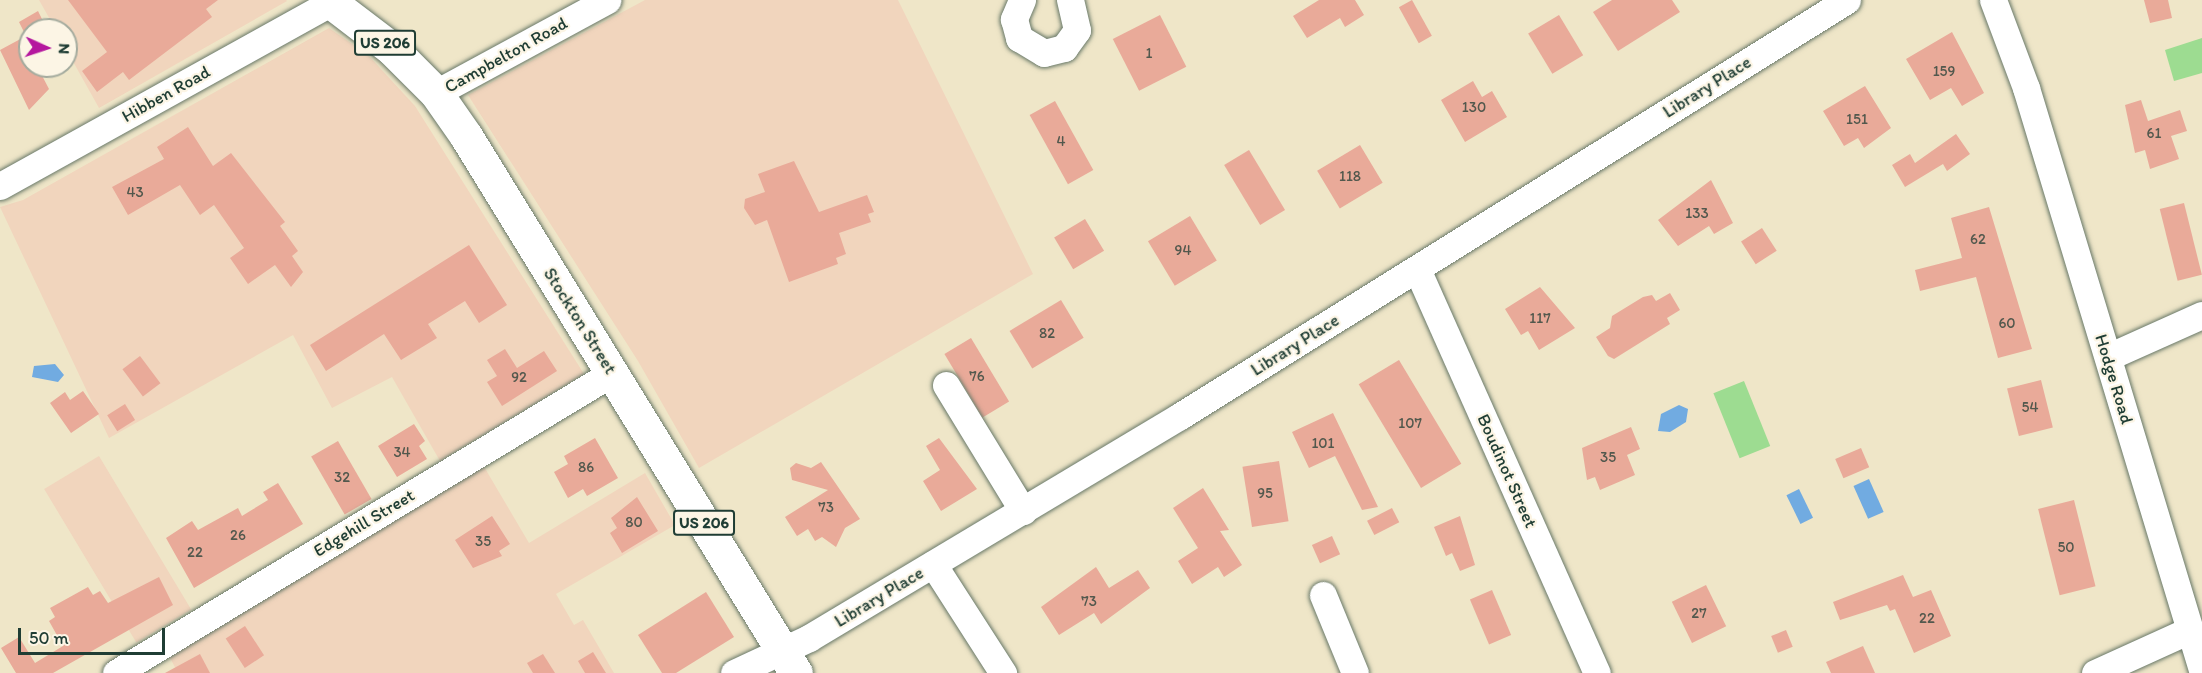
<!DOCTYPE html>
<html>
<head>
<meta charset="utf-8">
<style>
  body { margin:0 }
  #map { position:relative; width:2202px; height:673px; overflow:hidden; background:#efe6c8; font-family:Itim,sans-serif }
  div>[style] { position:absolute }
  .built>* { inset:0; background:#f1d5bd; transform-origin:0 0 }
  .green>* { inset:0; background:#9ddc91; transform-origin:0 0 }
  .water>* { inset:0; background:#71abe1; transform-origin:0 0 }
  .building>* { inset:0; background:#e9aa99; transform-origin:0 0 }
  .roads { filter:drop-shadow(0 0 2px #687868) drop-shadow(0 0 2px #687868) }
  .minor>* { height:27px; margin:-13.5px; padding:0 13.5px; transform-origin:13.5px; border-radius:13.5px; background:#fff }
  .highway>* { height:33px; margin:-16.5px; padding:0 16.5px; transform-origin:16.5px; border-radius:16.5px; background:#fff }
  span { translate:-50% -50%; white-space:nowrap; text-align:center; line-height:1.15; -webkit-text-stroke:4.5px #fcf5e5; paint-order:stroke }
  .number-label { font-size:15px; color:#52584d }
  .number-label span { -webkit-text-stroke-width:0 }
  .shield-label span { padding:2px 4px; background:#fcf5e5; border:2px solid; border-radius:4px; -webkit-text-stroke-width:0 }
  .shield-label { font-size:16px; color:#1f3d34; font-weight:700 }
  .street-label { font-size:18px; color:#1f3d34 }
  .north { position:absolute; left:18px; top:18px; width:60px; height:60px; box-sizing:border-box; background:#fcf5e5; border:2px solid #a4ab9e; border-radius:50%; rotate:93deg; font-size:16px; font-weight:700; line-height:24px; text-align:center; color:#1f3d34 }
  .north::after { content:''; display:block; margin:auto; width:21px; height:27px; background:#b5179e; clip-path:polygon(50% 0,100% 100%,50% 72%,0 100%) }
  .scale { position:absolute; left:18px; top:628px; width:147px; height:27px; box-sizing:border-box; border:3px solid #1f3d34; border-top:0; padding-left:8px; font-size:18px; line-height:21px; white-space:nowrap; color:#1f3d34; -webkit-text-stroke:4px #fcf5e5; paint-order:stroke }
</style>
</head>
<body>
<div id="map">
  <div class="built">
    <div style="clip-path:polygon(39px 0,286px 0,287px 1px,99px 108px,66px 49px,66px 30px,56px 30px)"></div>
    <div style="clip-path:polygon(645px 0,898px 0,1033px 274px,699px 468px,638px 361px,468px 95px)"></div>
    <div style="clip-path:polygon(329px 28px,368px 55px,415px 106px,584px 374px,440px 461px,392px 377px,332px 408px,293px 335px,109px 438px,0 207px,23px 200px)"></div>
    <div style="left:99px;top:456px;width:179px;height:64px;rotate:59deg"></div>
    <div style="clip-path:polygon(483px 465px,529px 543px,645px 473px,675px 525px,556px 594px,574px 625px,583px 620px,614px 673px,178px 673px,168px 654px)"></div>
  </div>
  <div class="green">
    <div style="clip-path:polygon(2202px 38px,2202px 73px,2174px 81px,2165px 50px)"></div>
    <div style="left:1744px;top:381px;width:70px;height:33px;rotate:68deg"></div>
  </div>
  <div class="water">
    <div style="clip-path:polygon(55px 364px,64px 375px,58px 382px,32px 377px,34px 366px)"></div>
    <div style="clip-path:polygon(1679px 405px,1688px 409px,1686px 422px,1670px 432px,1658px 431px,1661px 414px)"></div>
    <div style="left:1869px;top:479px;width:36px;height:17px;rotate:66deg"></div>
    <div style="left:1799px;top:489px;width:32px;height:14px;rotate:64deg"></div>
  </div>
  <div class="building">
    <div style="clip-path:polygon(68px 0,218px 0,206px 9px,212px 17px,129px 80px,123px 72px,97px 92px,82px 71px,107px 52px)"></div>
    <div style="clip-path:polygon(1319px 0,1355px 0,1364px 15px,1345px 27px,1340px 18px,1307px 38px,1293px 16px)"></div>
    <div style="left:1412px;top:0;width:41px;height:15px;rotate:61deg"></div>
    <div style="clip-path:polygon(1612px 0,1672px 0,1680px 12px,1618px 51px,1593px 12px)"></div>
    <div style="clip-path:polygon(2144px 0,2168px 0,2172px 18px,2150px 23px)"></div>
    <div style="clip-path:polygon(38px 11px,45px 25px,30px 30px,30px 66px,37px 66px,49px 89px,29px 110px,0 50px,26px 36px,19px 22px)"></div>
    <div style="left:1160px;top:15px;width:58px;height:53px;rotate:63deg"></div>
    <div style="left:1559px;top:15px;width:47px;height:36px;rotate:59deg"></div>
    <div style="clip-path:polygon(1952px 32px,1984px 93px,1962px 106px,1951px 88px,1930px 100px,1906px 59px)"></div>
    <div style="clip-path:polygon(1473px 81px,1482px 97px,1492px 91px,1507px 117px,1465px 142px,1441px 100px)"></div>
    <div style="clip-path:polygon(1865px 86px,1891px 128px,1864px 148px,1858px 138px,1844px 146px,1823px 111px)"></div>
    <div style="clip-path:polygon(2141px 100px,2148px 121px,2180px 110px,2187px 131px,2171px 136px,2179px 159px,2150px 169px,2145px 150px,2135px 153px,2125px 105px)"></div>
    <div style="left:1055px;top:101px;width:79px;height:29px;rotate:61deg"></div>
    <div style="clip-path:polygon(188px 127px,213px 166px,231px 153px,285px 222px,280px 226px,298px 251px,292px 256px,303px 272px,291px 287px,275px 265px,248px 284px,230px 258px,244px 248px,214px 205px,200px 215px,180px 185px,128px 215px,112px 187px,164px 159px,157px 147px)"></div>
    <div style="clip-path:polygon(1956px 134px,1970px 154px,1947px 171px,1943px 164px,1905px 187px,1892px 165px,1910px 154px,1915px 163px)"></div>
    <div style="left:1360px;top:145px;width:44px;height:50px;rotate:59deg"></div>
    <div style="left:1249px;top:150px;width:70px;height:29px;rotate:59deg"></div>
    <div style="clip-path:polygon(794px 161px,819px 212px,867px 195px,874px 212px,868px 214px,871px 222px,839px 233px,846px 254px,836px 258px,838px 264px,789px 282px,767px 220px,755px 225px,744px 208px,745px 199px,765px 192px,758px 174px)"></div>
    <div style="clip-path:polygon(1711px 180px,1733px 223px,1714px 234px,1709px 226px,1678px 246px,1658px 220px)"></div>
    <div style="left:2184px;top:203px;width:74px;height:25px;rotate:76deg"></div>
    <div style="clip-path:polygon(1989px 207px,2032px 349px,1998px 358px,1976px 277px,1920px 291px,1915px 270px,1962px 258px,1951px 218px)"></div>
    <div style="left:1190px;top:216px;width:52px;height:49px;rotate:59deg"></div>
    <div style="left:1085px;top:219px;width:37px;height:36px;rotate:59deg"></div>
    <div style="left:1762px;top:228px;width:27px;height:25px;rotate:57deg"></div>
    <div style="clip-path:polygon(469px 245px,507px 305px,479px 323px,465px 301px,428px 324px,437px 338px,401px 360px,384px 334px,326px 371px,310px 345px)"></div>
    <div style="clip-path:polygon(1540px 287px,1575px 328px,1539px 350px,1528px 331px,1521px 335px,1505px 309px)"></div>
    <div style="clip-path:polygon(1670px 293px,1680px 310px,1667px 318px,1670px 324px,1614px 359px,1608px 356px,1596px 337px,1610px 328px,1612px 316px,1643px 297px,1652px 295px,1656px 301px)"></div>
    <div style="left:1061px;top:300px;width:44px;height:60px;rotate:59deg"></div>
    <div style="left:971px;top:338px;width:74px;height:31px;rotate:59deg"></div>
    <div style="clip-path:polygon(505px 349px,517px 368px,544px 351px,557px 371px,502px 406px,487px 382px,497px 376px,487px 360px)"></div>
    <div style="left:140px;top:356px;width:34px;height:22px;rotate:53deg"></div>
    <div style="left:1399px;top:360px;width:121px;height:47px;rotate:59deg"></div>
    <div style="left:2041px;top:380px;width:49px;height:35px;rotate:76deg"></div>
    <div style="clip-path:polygon(83px 391px,99px 414px,71px 433px,50px 403px,65px 392px,70px 400px)"></div>
    <div style="left:125px;top:404px;width:19px;height:21px;rotate:58deg"></div>
    <div style="clip-path:polygon(1333px 413px,1378px 507px,1362px 510px,1335px 456px,1309px 468px,1292px 432px)"></div>
    <div style="clip-path:polygon(414px 424px,425px 441px,419px 446px,427px 459px,397px 477px,378px 446px)"></div>
    <div style="clip-path:polygon(1631px 427px,1640px 449px,1627px 455px,1635px 475px,1600px 490px,1595px 477px,1587px 480px,1582px 448px)"></div>
    <div style="clip-path:polygon(595px 438px,618px 478px,587px 496px,583px 489px,568px 498px,554px 472px,568px 464px,564px 456px)"></div>
    <div style="clip-path:polygon(939px 438px,977px 489px,941px 511px,923px 481px,940px 470px,926px 446px)"></div>
    <div style="left:338px;top:441px;width:67px;height:31px;rotate:60deg"></div>
    <div style="left:1861px;top:448px;width:21px;height:28px;rotate:67deg"></div>
    <div style="left:1279px;top:461px;width:61px;height:37px;rotate:81deg"></div>
    <div style="clip-path:polygon(821px 462px,860px 519px,845px 528px,836px 547px,822px 537px,815px 541px,808px 529px,797px 536px,785px 517px,828px 490px,792px 480px,790px 468px,796px 463px,811px 468px)"></div>
    <div style="clip-path:polygon(278px 483px,303px 524px,194px 588px,166px 538px,192px 521px,198px 530px,238px 508px,242px 516px,268px 500px,263px 492px)"></div>
    <div style="clip-path:polygon(1203px 488px,1229px 530px,1220px 531px,1242px 565px,1224px 577px,1218px 567px,1192px 584px,1178px 561px,1198px 548px,1173px 508px)"></div>
    <div style="clip-path:polygon(637px 497px,658px 531px,622px 553px,610px 533px,617px 528px,611px 518px)"></div>
    <div style="left:2074px;top:500px;width:89px;height:37px;rotate:76deg"></div>
    <div style="left:1392px;top:508px;width:16px;height:28px;rotate:63deg"></div>
    <div style="clip-path:polygon(492px 516px,510px 544px,499px 551px,502px 556px,473px 568px,455px 540px)"></div>
    <div style="clip-path:polygon(1460px 516px,1475px 565px,1460px 571px,1452px 553px,1446px 556px,1434px 527px)"></div>
    <div style="left:1332px;top:536px;width:20px;height:22px;rotate:66deg"></div>
    <div style="clip-path:polygon(1096px 567px,1109px 588px,1138px 570px,1150px 588px,1101px 624px,1094px 613px,1059px 635px,1041px 607px)"></div>
    <div style="clip-path:polygon(1903px 575px,1913px 597px,1931px 590px,1951px 636px,1914px 653px,1895px 609px,1890px 611px,1887px 605px,1840px 620px,1833px 602px)"></div>
    <div style="clip-path:polygon(159px 577px,173px 605px,53px 673px,16px 673px,1px 648px,19px 637px,35px 663px,63px 646px,49px 621px,55px 617px,50px 608px,88px 587px,93px 595px,100px 591px,108px 603px)"></div>
    <div style="left:1706px;top:585px;width:46px;height:38px;rotate:64deg"></div>
    <div style="left:1492px;top:590px;width:49px;height:24px;rotate:67deg"></div>
    <div style="clip-path:polygon(706px 592px,734px 637px,676px 673px,662px 673px,638px 635px)"></div>
    <div style="left:245px;top:626px;width:35px;height:23px;rotate:57deg"></div>
    <div style="left:1786px;top:630px;width:18px;height:16px;rotate:68deg"></div>
    <div style="clip-path:polygon(1863px 646px,1875px 673px,1831px 673px,1826px 662px)"></div>
    <div style="clip-path:polygon(593px 652px,606px 673px,585px 673px,578px 661px)"></div>
    <div style="clip-path:polygon(200px 654px,210px 673px,165px 673px)"></div>
    <div style="clip-path:polygon(543px 654px,555px 673px,533px 673px,527px 663px)"></div>
  </div>
  <div class="roads">
    <div class="minor">
      <div style="left:1022px;top:0;width:21px;rotate:113deg"></div>
      <div style="left:1014px;top:19px;width:20px;rotate:75deg"></div>
      <div style="left:1019px;top:38px;width:29px;rotate:31deg"></div>
      <div style="left:1044px;top:53px;width:21px;rotate:-14deg"></div>
      <div style="left:1064px;top:48px;width:22px;rotate:-54deg"></div>
      <div style="left:1077px;top:30px;width:31px;rotate:-103deg"></div>
      <div style="left:1993px;top:0;width:94px;rotate:69.4deg"></div>
      <div style="left:2026px;top:88px;width:608px;rotate:73.17deg"></div>
      <div style="left:436px;top:93px;width:195px;rotate:-28.5deg"></div>
      <div style="left:0;top:186px;width:380px;rotate:-29deg"></div>
      <div style="left:1417px;top:269px;width:442px;rotate:66deg"></div>
      <div style="left:2108px;top:357px;width:103px;rotate:-24.1deg"></div>
      <div style="left:946px;top:385px;width:148px;rotate:58.6deg"></div>
      <div style="left:933px;top:564px;width:130px;rotate:57.3deg"></div>
      <div style="left:1323px;top:595px;width:84px;rotate:67.7deg"></div>
      <div style="left:116px;top:673px;width:580px;rotate:-31.17deg"></div>
      <div style="left:734px;top:673px;width:83px;rotate:-25deg"></div>
      <div style="left:809px;top:638px;width:432px;rotate:-30.9deg"></div>
      <div style="left:1180px;top:416px;width:786px;rotate:-31.95deg"></div>
      <div style="left:2095px;top:673px;width:104px;rotate:-24.4deg"></div>
    </div>
    <div class="highway">
      <div style="left:328px;top:0;width:81px;rotate:37.4deg"></div>
      <div style="left:392px;top:49px;width:62px;rotate:45deg"></div>
      <div style="left:436px;top:93px;width:52px;rotate:55.1deg"></div>
      <div style="left:466px;top:136px;width:630px;rotate:58.43deg"></div>
    </div>
  </div>
  <div class="number-label">
    <span style="left:1149px;top:54px">1</span>
    <span style="left:1944px;top:72px">159</span>
    <span style="left:1474px;top:108px">130</span>
    <span style="left:1857px;top:120px">151</span>
    <span style="left:2154px;top:134px">61</span>
    <span style="left:1061px;top:142px">4</span>
    <span style="left:1350px;top:177px">118</span>
    <span style="left:135px;top:193px">43</span>
    <span style="left:1697px;top:214px">133</span>
    <span style="left:1978px;top:240px">62</span>
    <span style="left:1183px;top:251px">94</span>
    <span style="left:1540px;top:319px">117</span>
    <span style="left:2007px;top:324px">60</span>
    <span style="left:1047px;top:334px">82</span>
    <span style="left:977px;top:377px">76</span>
    <span style="left:519px;top:378px">92</span>
    <span style="left:2030px;top:408px">54</span>
    <span style="left:1410px;top:424px">107</span>
    <span style="left:1323px;top:444px">101</span>
    <span style="left:402px;top:453px">34</span>
    <span style="left:1608px;top:458px">35</span>
    <span style="left:586px;top:468px">86</span>
    <span style="left:342px;top:478px">32</span>
    <span style="left:1265px;top:494px">95</span>
    <span style="left:826px;top:508px">73</span>
    <span style="left:634px;top:523px">80</span>
    <span style="left:238px;top:536px">26</span>
    <span style="left:483px;top:542px">35</span>
    <span style="left:2066px;top:548px">50</span>
    <span style="left:195px;top:553px">22</span>
    <span style="left:1089px;top:602px">73</span>
    <span style="left:1699px;top:614px">27</span>
    <span style="left:1927px;top:619px">22</span>
  </div>
  <div class="shield-label">
    <span style="left:385px;top:43px">US 206</span>
    <span style="left:704px;top:523px">US 206</span>
  </div>
  <div class="street-label">
    <span style="left:506px;top:55px;rotate:-29deg">Campbelton Road</span>
    <span style="left:1707px;top:87px;rotate:-32deg">Library Place</span>
    <span style="left:166px;top:94px;rotate:-29deg">Hibben Road</span>
    <span style="left:580px;top:321px;rotate:58deg">Stockton Street</span>
    <span style="left:1295px;top:345px;rotate:-32deg">Library Place</span>
    <span style="left:2114px;top:379px;rotate:73deg">Hodge Road</span>
    <span style="left:1507px;top:471px;rotate:66deg">Boudinot Street</span>
    <span style="left:364px;top:523px;rotate:-31deg">Edgehill Street</span>
    <span style="left:879px;top:597px;rotate:-31deg">Library Place</span>
  </div>
  <div class="north">N</div>
  <div class="scale">50 m</div>
</div>
</body>
</html>
